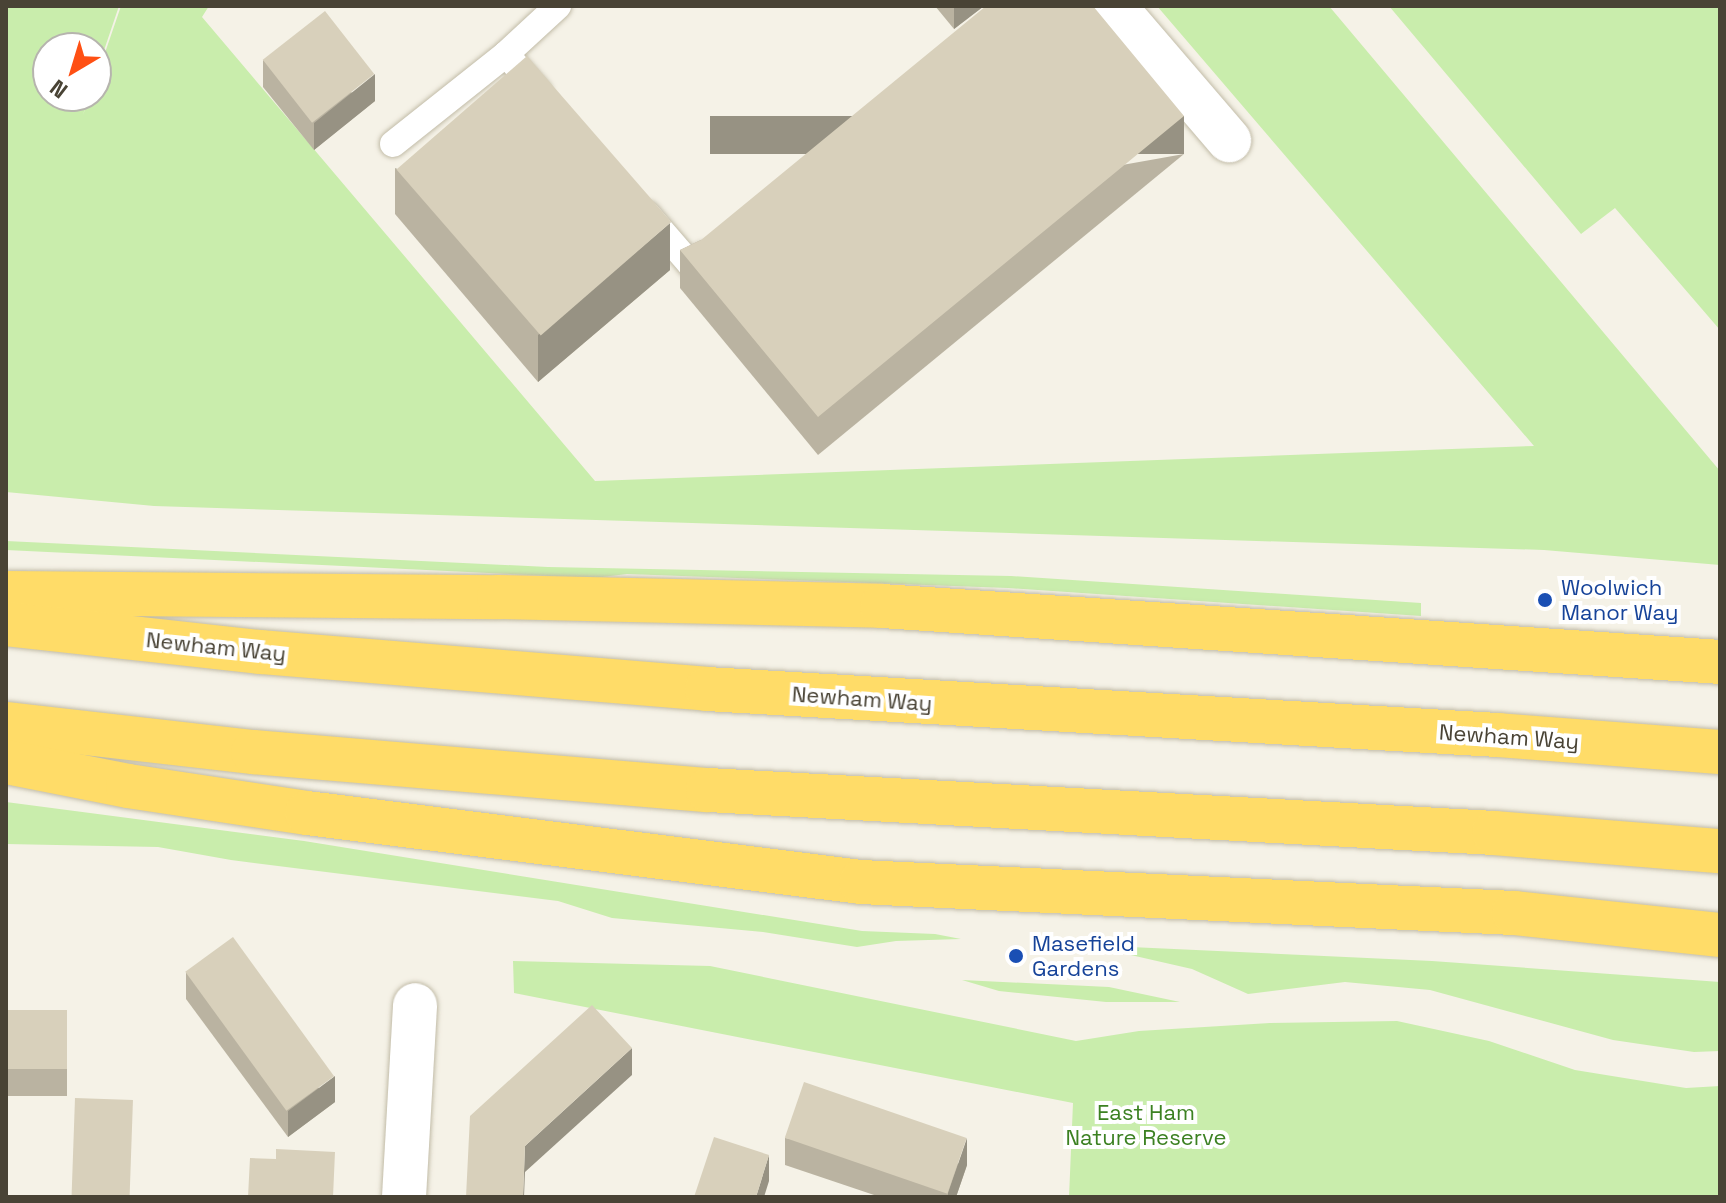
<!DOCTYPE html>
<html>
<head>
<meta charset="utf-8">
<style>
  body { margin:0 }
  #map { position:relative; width:1726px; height:1203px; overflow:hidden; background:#f5f2e7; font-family:"Space Grotesk",sans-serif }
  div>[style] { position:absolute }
  .green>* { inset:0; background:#c9edac }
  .roads { filter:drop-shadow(0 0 2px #c2bca8) drop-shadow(0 0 2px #c2bca8) }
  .lane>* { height:26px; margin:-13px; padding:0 13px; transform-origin:13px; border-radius:13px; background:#fff }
  .street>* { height:44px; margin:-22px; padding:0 22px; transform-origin:22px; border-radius:22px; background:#fff }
  .highway>* { height:44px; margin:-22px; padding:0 22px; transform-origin:22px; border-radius:22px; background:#ffdc68 }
  .wall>* { inset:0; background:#bab3a1; transform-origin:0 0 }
  .shaded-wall>* { inset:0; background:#979283; transform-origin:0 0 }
  .building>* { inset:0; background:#d8d0bb; transform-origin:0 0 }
  .dots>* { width:22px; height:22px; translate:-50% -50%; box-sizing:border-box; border:4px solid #fff; border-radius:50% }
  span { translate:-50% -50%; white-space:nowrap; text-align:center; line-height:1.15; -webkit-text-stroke:8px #fff; paint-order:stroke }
  .transit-label { font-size:22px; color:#164399 }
  .left { translate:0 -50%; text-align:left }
  .street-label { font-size:22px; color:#494335 }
  .park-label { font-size:22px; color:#3c8122 }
  .frame { position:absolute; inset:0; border:8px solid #494335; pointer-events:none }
  .north { position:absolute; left:32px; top:32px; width:80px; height:80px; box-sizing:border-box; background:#fff; border:2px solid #b6b4ae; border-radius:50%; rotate:218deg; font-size:22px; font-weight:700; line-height:32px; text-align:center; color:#494335 }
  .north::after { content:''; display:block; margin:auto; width:28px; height:36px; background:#ff5014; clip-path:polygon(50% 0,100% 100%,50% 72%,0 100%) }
</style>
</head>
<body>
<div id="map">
  <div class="green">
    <div style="clip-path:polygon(6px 6px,119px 6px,96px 74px,96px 48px,48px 48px,48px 96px,89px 96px,83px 115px,90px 96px,96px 96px,96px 79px,121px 6px,209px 6px,202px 17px,595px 481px,1534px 446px,1157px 6px,1329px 6px,1720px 471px,1720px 565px,1544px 550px,154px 506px,6px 492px)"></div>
    <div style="clip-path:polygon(1389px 6px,1720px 6px,1720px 330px,1615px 208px,1581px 234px)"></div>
    <div style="clip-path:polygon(6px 541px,548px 567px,1011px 576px,1421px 603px,1421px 616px,1008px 588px,627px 574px,594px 578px,6px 550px)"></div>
    <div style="clip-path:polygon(6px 802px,304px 841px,862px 931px,935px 934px,961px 939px,896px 941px,857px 947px,763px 932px,612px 918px,558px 901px,231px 860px,158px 847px,6px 844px)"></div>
    <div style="clip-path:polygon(1087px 945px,1432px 961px,1720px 982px,1720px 1051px,1694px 1052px,1613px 1040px,1430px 990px,1345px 982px,1248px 994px,1192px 969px)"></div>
    <div style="clip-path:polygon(513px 961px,710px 966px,1076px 1041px,1139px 1031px,1270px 1023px,1397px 1021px,1489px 1041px,1575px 1070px,1686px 1088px,1720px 1086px,1720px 1197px,1069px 1197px,1073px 1103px,514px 993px)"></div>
    <div style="clip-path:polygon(962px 980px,1109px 987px,1180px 1002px,1106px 1002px,999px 991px)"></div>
  </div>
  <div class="roads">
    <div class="lane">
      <div style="left:506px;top:54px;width:50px;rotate:49deg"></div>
      <div style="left:393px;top:144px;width:144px;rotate:-38.5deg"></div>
      <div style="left:506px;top:54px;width:71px;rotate:-42.7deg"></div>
      <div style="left:647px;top:214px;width:67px;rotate:49.2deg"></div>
      <div style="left:691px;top:265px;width:16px;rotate:-38deg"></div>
    </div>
    <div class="street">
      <div style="left:1114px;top:6px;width:177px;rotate:49.4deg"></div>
      <div style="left:404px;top:1197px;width:192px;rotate:-86.7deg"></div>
    </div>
    <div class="highway">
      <div style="left:6px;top:593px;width:493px;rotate:0.5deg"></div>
      <div style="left:499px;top:597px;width:383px;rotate:1.3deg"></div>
      <div style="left:882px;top:606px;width:840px;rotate:3.82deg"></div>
      <div style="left:6px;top:624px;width:256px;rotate:6.3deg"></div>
      <div style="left:260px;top:652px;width:449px;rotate:4.7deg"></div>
      <div style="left:707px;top:689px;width:792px;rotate:3.33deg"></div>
      <div style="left:1498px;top:735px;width:223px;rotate:4.4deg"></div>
      <div style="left:6px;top:724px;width:249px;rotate:6.5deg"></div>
      <div style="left:253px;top:752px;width:457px;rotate:4.8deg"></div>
      <div style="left:708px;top:790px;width:787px;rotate:3.13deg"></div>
      <div style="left:1494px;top:833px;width:227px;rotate:4.6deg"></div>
      <div style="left:6px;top:762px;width:124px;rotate:11.1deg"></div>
      <div style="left:128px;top:786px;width:181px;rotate:8.6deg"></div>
      <div style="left:307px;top:813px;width:558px;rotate:7.1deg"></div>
      <div style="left:861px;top:882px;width:654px;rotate:2.72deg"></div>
      <div style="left:1514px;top:913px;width:207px;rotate:6.1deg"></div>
    </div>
  </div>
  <div class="wall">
    <div style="clip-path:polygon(935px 6px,984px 6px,954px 29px)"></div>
    <div style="clip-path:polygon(263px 60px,375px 101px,314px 150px,263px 87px)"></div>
    <div style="clip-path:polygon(1184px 154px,818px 455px,680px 288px,680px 250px,701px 240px)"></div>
    <div style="clip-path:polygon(395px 168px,670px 270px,538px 382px,395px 214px)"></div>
    <div style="clip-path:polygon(186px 972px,335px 1102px,288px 1137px,186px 999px)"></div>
    <div style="left:6px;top:1010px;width:61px;height:86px"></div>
    <div style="clip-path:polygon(785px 1138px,967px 1165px,956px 1197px,880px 1197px,785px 1165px)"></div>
  </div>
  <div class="shaded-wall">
    <div style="clip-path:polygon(954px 6px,984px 6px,954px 29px)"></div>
    <div style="clip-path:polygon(375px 74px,375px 101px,314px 150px,314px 123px)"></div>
    <div style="left:1184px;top:116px;width:38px;height:474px;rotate:90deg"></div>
    <div style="clip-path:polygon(670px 223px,670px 270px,538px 382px,538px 335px)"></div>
    <div style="clip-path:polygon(632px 1048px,632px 1075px,525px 1172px,524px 1197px,523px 1197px,525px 1146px)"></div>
    <div style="clip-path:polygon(335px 1076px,335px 1102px,288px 1137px,288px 1111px)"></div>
    <div style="clip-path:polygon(967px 1138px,967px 1165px,956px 1197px,948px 1197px,948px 1193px)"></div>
    <div style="clip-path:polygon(769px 1155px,769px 1181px,764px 1197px,756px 1197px)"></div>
  </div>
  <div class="building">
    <div style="clip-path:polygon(986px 6px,1093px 6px,1184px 116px,818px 417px,680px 250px,701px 240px)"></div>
    <div style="left:325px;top:11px;width:80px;height:79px;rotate:52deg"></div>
    <div style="left:527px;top:56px;width:220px;height:173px;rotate:49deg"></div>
    <div style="left:233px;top:937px;width:172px;height:59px;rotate:54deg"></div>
    <div style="clip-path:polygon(592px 1005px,632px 1048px,525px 1146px,523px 1197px,466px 1197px,470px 1116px)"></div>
    <div style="left:6px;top:1010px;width:61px;height:59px"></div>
    <div style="left:804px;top:1082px;width:172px;height:59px;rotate:19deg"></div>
    <div style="left:75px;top:1098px;width:58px;height:99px;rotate:2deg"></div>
    <div style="clip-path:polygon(714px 1137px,769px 1155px,756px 1197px,694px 1197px)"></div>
    <div style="clip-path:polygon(276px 1149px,335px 1152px,333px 1197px,248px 1197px,250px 1158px,276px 1159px)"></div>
  </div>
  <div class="dots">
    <div style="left:1545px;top:600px;background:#1a4fb4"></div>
    <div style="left:1016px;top:956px;background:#1a4fb4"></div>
  </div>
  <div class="transit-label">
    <span class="left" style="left:1561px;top:600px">Woolwich<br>Manor Way</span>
    <span class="left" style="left:1032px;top:956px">Masefield<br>Gardens</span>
  </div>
  <div class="street-label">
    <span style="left:216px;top:647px;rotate:6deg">Newham Way</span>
    <span style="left:862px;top:699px;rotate:4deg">Newham Way</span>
    <span style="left:1509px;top:737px;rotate:4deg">Newham Way</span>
  </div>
  <div class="park-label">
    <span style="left:1146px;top:1125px">East Ham<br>Nature Reserve</span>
  </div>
  <div class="frame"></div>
  <div class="north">N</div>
</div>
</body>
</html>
